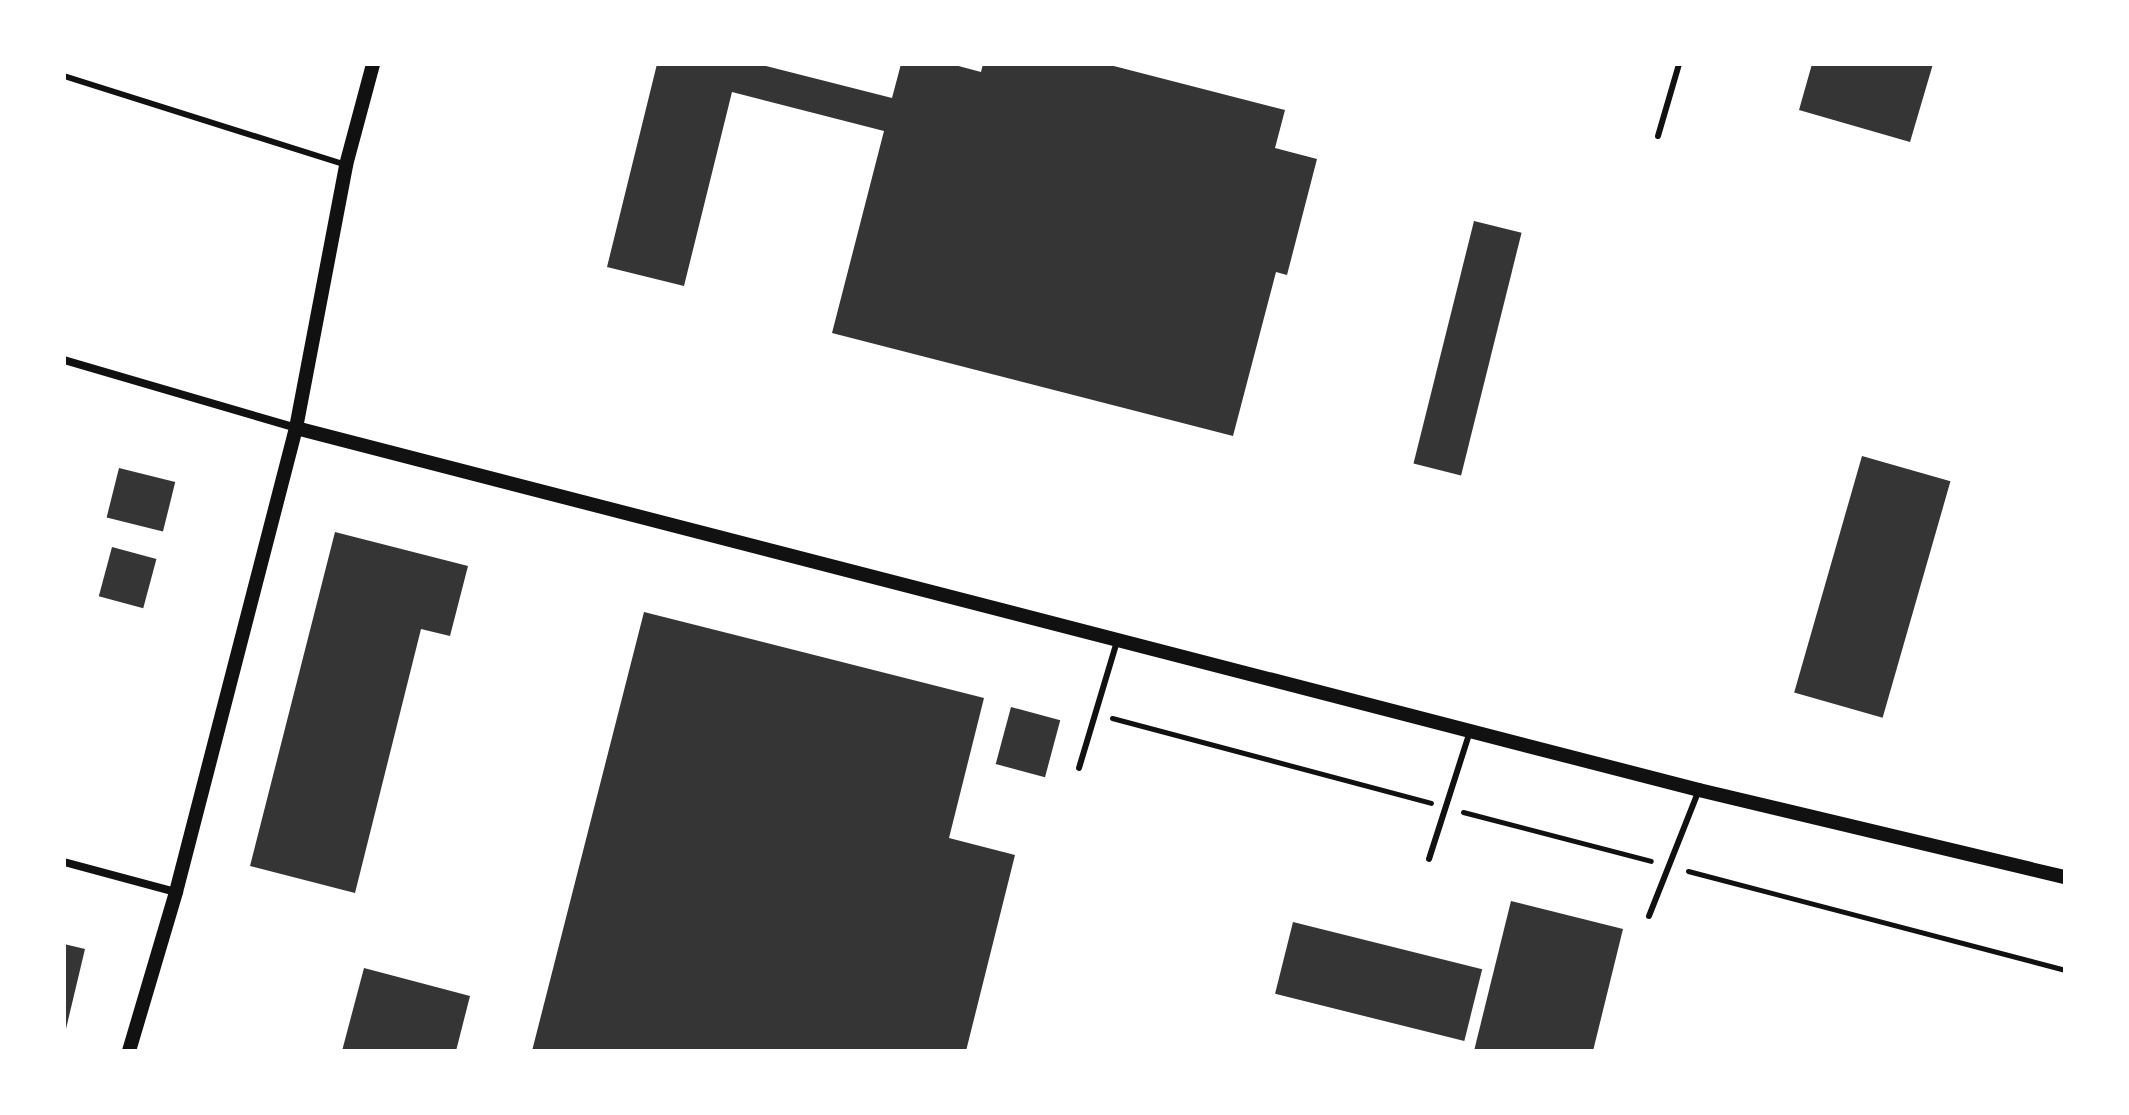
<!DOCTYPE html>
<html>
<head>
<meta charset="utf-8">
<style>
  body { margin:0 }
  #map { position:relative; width:2129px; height:1115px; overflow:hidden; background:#fff; font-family:"PT Sans Narrow",sans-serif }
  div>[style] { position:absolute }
  .building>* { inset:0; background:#353535; transform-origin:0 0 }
  .path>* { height:5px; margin:-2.5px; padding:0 2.5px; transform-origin:2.5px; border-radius:2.5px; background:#111 }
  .service>* { height:6px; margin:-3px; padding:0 3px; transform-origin:3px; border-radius:3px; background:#111 }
  .minor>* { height:8px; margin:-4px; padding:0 4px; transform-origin:4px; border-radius:4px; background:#111 }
  .tertiary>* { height:14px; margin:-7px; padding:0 7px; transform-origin:7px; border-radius:7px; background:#111 }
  span { translate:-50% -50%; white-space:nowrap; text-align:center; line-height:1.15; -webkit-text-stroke:8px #fff; paint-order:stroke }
  .frame { position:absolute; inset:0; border:66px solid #fff; pointer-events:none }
</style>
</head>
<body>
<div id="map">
  <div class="building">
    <div style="clip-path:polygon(657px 64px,758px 64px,892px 98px,901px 64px,951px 64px,981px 72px,983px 64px,1106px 64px,1285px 110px,1275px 148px,1317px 159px,1287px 275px,1276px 272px,1233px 436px,832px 333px,884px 131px,732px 92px,684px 286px,607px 267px)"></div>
    <div style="clip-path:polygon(1812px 64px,1933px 64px,1910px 142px,1799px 110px)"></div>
    <div style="left:1474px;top:221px;width:49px;height:250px;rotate:14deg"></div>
    <div style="left:1862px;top:456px;width:92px;height:246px;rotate:16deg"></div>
    <div style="left:119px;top:468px;width:58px;height:51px;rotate:14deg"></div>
    <div style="clip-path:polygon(335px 532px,468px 566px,450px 636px,421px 629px,355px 893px,250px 866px)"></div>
    <div style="left:112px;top:547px;width:46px;height:51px;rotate:15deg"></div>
    <div style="clip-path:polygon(644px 612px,984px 698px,949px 838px,1015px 855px,966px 1051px,532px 1051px)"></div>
    <div style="left:1011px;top:707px;width:51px;height:59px;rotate:15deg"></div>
    <div style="clip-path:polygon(1511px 901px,1623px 929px,1593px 1051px,1474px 1051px)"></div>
    <div style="left:1293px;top:922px;width:195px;height:74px;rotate:14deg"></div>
    <div style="clip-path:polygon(64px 944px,85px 949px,65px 1033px,64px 1033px)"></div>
    <div style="clip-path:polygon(364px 968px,470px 996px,456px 1051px,342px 1051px)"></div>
  </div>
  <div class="path">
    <div style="left:1112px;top:718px;width:330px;rotate:14.9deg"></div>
    <div style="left:1463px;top:812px;width:194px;rotate:14.6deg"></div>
    <div style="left:1688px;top:871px;width:390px;rotate:14.7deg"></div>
  </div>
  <div class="service">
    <div style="left:64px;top:76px;width:296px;rotate:17.5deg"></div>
    <div style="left:1658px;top:136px;width:75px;rotate:-73.7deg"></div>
    <div style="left:1079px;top:768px;width:133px;rotate:-73.3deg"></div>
    <div style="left:1429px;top:859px;width:134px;rotate:-72.2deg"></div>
    <div style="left:1649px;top:916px;width:136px;rotate:-68.4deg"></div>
  </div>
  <div class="minor">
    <div style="left:64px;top:360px;width:242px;rotate:16.3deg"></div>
    <div style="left:64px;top:862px;width:116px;rotate:15deg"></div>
  </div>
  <div class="tertiary">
    <div style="left:296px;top:428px;width:1449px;rotate:14.47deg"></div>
    <div style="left:1699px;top:790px;width:376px;rotate:13.4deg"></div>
    <div style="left:129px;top:1051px;width:166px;rotate:-73.5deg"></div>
    <div style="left:176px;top:892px;width:479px;rotate:-75.5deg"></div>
    <div style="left:296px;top:428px;width:268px;rotate:-79.2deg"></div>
    <div style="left:346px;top:165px;width:105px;rotate:-75deg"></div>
  </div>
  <div class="frame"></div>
</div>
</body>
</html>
